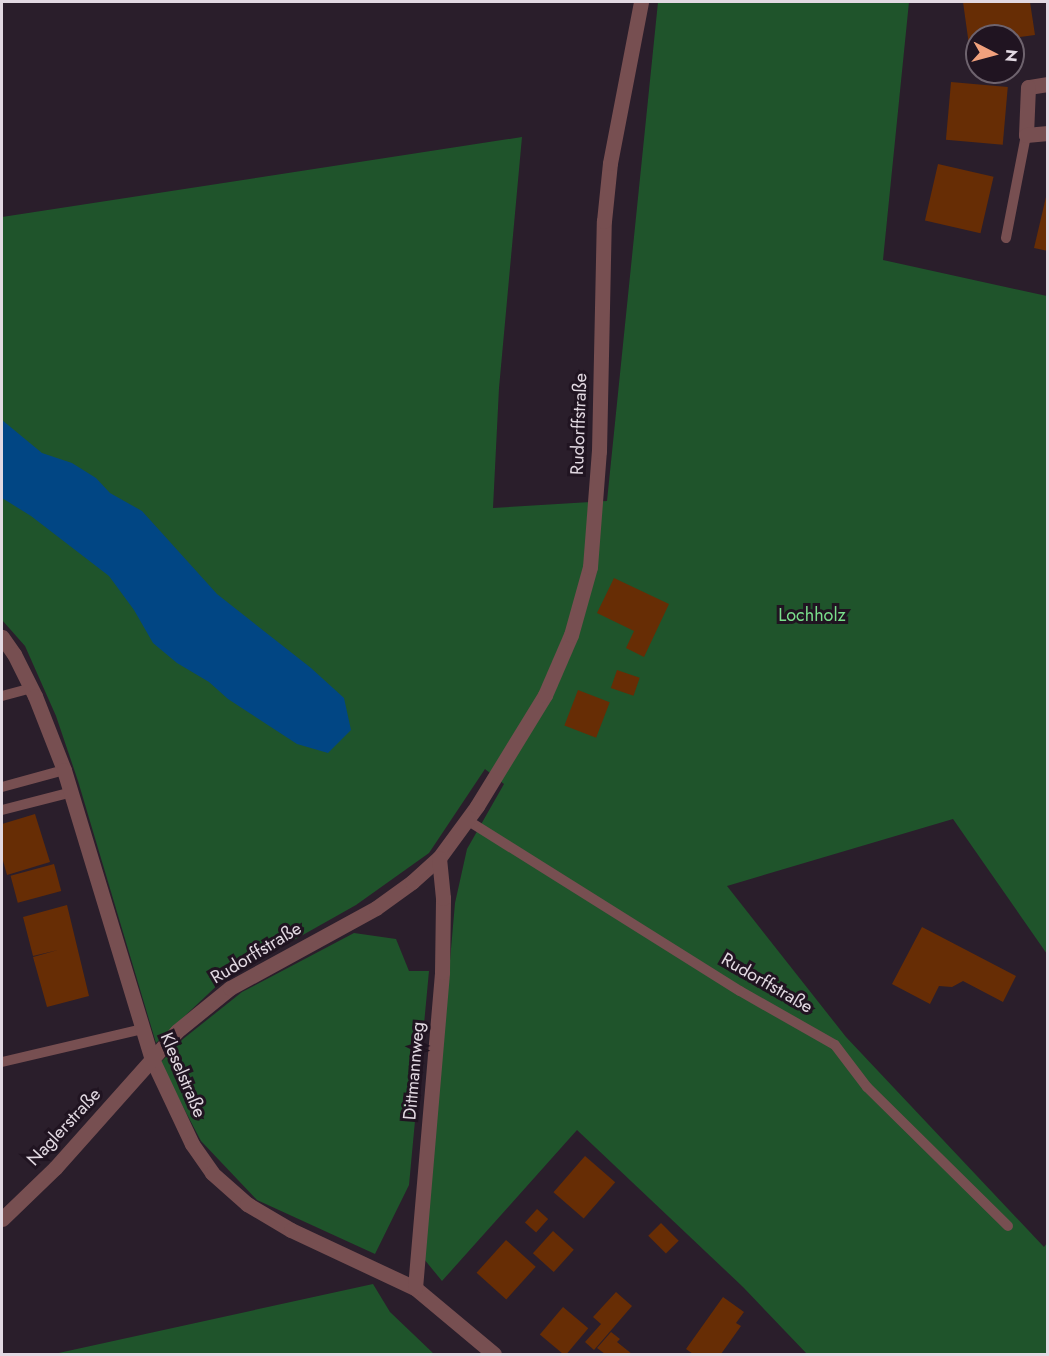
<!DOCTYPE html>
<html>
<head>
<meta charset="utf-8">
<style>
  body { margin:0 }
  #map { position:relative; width:1049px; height:1356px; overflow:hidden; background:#2a1e2b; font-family:Jost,sans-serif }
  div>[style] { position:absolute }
  .green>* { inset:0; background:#1f542b }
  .water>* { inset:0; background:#014684 }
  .building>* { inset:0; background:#672d05; transform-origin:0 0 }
  .lane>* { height:10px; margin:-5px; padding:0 5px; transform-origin:5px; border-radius:5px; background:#774f51 }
  .street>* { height:15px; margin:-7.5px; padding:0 7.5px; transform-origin:7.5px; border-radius:7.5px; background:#774f51 }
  span { translate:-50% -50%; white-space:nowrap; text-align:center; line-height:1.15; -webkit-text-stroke:6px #201421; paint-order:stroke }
  .street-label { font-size:18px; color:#e2d9e2 }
  .park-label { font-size:18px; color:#7adf8c }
  .frame { position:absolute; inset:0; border:3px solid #e2d9e2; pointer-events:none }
  .north { position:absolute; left:965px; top:24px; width:60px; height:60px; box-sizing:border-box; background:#201421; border:2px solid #6e636e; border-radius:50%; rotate:96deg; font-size:16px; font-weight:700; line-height:24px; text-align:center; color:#e2d9e2 }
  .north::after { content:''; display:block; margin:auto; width:21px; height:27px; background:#f1a17d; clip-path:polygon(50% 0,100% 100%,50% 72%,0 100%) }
</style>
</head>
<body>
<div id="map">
  <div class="green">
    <div style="clip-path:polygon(658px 2px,909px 2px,883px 260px,1047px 296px,1047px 954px,953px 819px,727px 886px,846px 1037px,1044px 1247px,1047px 1243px,1047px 1354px,807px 1354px,743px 1287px,577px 1130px,442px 1281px,424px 1259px,455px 903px,467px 849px,504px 784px,485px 769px,429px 853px,356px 905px,223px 980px,156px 1043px,78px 781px,56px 716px,25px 646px,2px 620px,2px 217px,522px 137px,499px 388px,493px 508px,607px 501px)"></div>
    <div style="clip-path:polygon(354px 933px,396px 939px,409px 971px,429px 971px,409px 1185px,375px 1254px,257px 1200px,201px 1141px,160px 1063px,183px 1039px,242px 992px)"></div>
    <div style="clip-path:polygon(373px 1284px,390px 1312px,434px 1354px,54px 1354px)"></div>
  </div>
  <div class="water">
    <div style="clip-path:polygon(2px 420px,42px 453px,72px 463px,96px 478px,110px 493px,142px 511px,217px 594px,311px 668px,344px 698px,351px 730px,328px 753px,297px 744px,228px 699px,209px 682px,177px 663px,153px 643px,134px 610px,109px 576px,31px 516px,2px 498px)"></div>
  </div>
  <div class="building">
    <div style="clip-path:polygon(963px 2px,1030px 2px,1035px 35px,1013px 38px,1013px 36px,977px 36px,977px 44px,969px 45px)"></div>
    <div style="left:951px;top:82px;width:57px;height:58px;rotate:5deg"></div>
    <div style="left:938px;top:164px;width:57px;height:58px;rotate:13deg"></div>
    <div style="clip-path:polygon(1046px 197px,1048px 198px,1048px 251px,1034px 248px)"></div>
    <div style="clip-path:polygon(614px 578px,669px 604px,644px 657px,626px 648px,634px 631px,597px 613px)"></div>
    <div style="left:617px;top:670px;width:24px;height:19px;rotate:19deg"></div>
    <div style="left:578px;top:690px;width:34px;height:38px;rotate:21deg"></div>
    <div style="clip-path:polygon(35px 814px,50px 862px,7px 875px,2px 857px,2px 824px)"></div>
    <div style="left:54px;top:864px;width:28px;height:45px;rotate:75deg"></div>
    <div style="clip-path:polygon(67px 905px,89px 996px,47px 1007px,33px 957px,58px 950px,33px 956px,23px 917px)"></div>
    <div style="clip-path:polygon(922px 927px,1016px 976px,1003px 1002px,963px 981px,952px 987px,939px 986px,930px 1004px,892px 984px)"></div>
    <div style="left:585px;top:1156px;width:40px;height:48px;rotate:41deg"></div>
    <div style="left:537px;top:1209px;width:15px;height:18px;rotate:42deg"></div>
    <div style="left:661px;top:1223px;width:25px;height:18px;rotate:45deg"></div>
    <div style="left:553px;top:1231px;width:28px;height:30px;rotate:42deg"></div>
    <div style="left:506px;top:1240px;width:40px;height:44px;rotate:42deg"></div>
    <div style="clip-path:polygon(616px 1292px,632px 1306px,594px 1350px,585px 1342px,601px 1324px,593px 1317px)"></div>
    <div style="clip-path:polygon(723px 1297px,744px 1312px,736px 1323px,741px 1326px,721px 1354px,693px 1354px,686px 1349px)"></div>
    <div style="left:563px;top:1307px;width:33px;height:36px;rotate:40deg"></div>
    <div style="clip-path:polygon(611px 1332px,620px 1339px,617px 1342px,632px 1354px,605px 1354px,597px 1348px)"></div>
  </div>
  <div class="lane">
    <div style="left:1006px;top:238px;width:105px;rotate:-79deg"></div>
    <div style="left:2px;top:696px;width:30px;rotate:-15deg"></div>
    <div style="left:2px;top:787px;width:64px;rotate:-15.3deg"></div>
    <div style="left:2px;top:810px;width:72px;rotate:-14.4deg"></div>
    <div style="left:467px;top:820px;width:322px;rotate:32.1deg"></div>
    <div style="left:740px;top:991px;width:109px;rotate:29.6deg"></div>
    <div style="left:835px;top:1045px;width:53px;rotate:52.7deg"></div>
    <div style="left:867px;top:1087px;width:198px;rotate:44.6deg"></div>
    <div style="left:2px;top:1062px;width:145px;rotate:-13.2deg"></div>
  </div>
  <div class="street">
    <div style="left:1048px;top:84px;width:20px;rotate:171deg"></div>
    <div style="left:1028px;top:87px;width:48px;rotate:92.4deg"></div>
    <div style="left:1026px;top:135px;width:22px;rotate:-5deg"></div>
    <div style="left:2px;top:637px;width:21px;rotate:55deg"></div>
    <div style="left:14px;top:654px;width:47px;rotate:63.4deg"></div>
    <div style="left:35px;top:696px;width:79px;rotate:68.6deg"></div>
    <div style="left:64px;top:770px;width:302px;rotate:73.1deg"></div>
    <div style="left:152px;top:1059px;width:94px;rotate:64.8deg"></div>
    <div style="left:192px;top:1144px;width:35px;rotate:55deg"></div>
    <div style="left:212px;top:1173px;width:47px;rotate:41.5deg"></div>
    <div style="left:247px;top:1204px;width:51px;rotate:30.6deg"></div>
    <div style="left:291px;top:1230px;width:137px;rotate:25.1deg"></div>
    <div style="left:415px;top:1288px;width:103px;rotate:39.9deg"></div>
    <div style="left:2px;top:1219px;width:74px;rotate:-43.9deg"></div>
    <div style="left:55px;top:1168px;width:183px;rotate:-48.3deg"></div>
    <div style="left:177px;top:1031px;width:68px;rotate:-39.1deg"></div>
    <div style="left:230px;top:988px;width:166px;rotate:-28.7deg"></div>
    <div style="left:376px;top:908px;width:44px;rotate:-35.8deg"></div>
    <div style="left:412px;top:882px;width:36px;rotate:-42deg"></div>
    <div style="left:439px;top:858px;width:64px;rotate:-53.8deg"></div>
    <div style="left:477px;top:806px;width:130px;rotate:-58.5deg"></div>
    <div style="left:545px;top:695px;width:65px;rotate:-66.6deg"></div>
    <div style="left:571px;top:635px;width:71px;rotate:-74.4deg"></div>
    <div style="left:590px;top:567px;width:116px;rotate:-85.6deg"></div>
    <div style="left:599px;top:451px;width:230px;rotate:-88.8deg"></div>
    <div style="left:604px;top:221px;width:58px;rotate:-84.1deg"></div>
    <div style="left:610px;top:163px;width:164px;rotate:-79.1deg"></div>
    <div style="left:415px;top:1288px;width:317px;rotate:-85.1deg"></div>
    <div style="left:442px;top:972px;width:74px;rotate:-89.2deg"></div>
    <div style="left:443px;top:898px;width:40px;rotate:-95.7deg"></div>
  </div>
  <div class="street-label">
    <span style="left:579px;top:424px;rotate:-88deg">Rudorffstraße</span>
    <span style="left:256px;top:953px;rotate:-31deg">Rudorffstraße</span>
    <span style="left:767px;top:983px;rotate:30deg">Rudorffstraße</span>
    <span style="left:414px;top:1071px;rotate:-85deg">Dittmannweg</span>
    <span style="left:183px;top:1075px;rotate:67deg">Kleselstraße</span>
    <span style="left:64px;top:1127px;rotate:-47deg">Naglerstraße</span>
  </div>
  <div class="park-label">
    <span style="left:812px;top:615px">Lochholz</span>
  </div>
  <div class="frame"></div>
  <div class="north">N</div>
</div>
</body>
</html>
